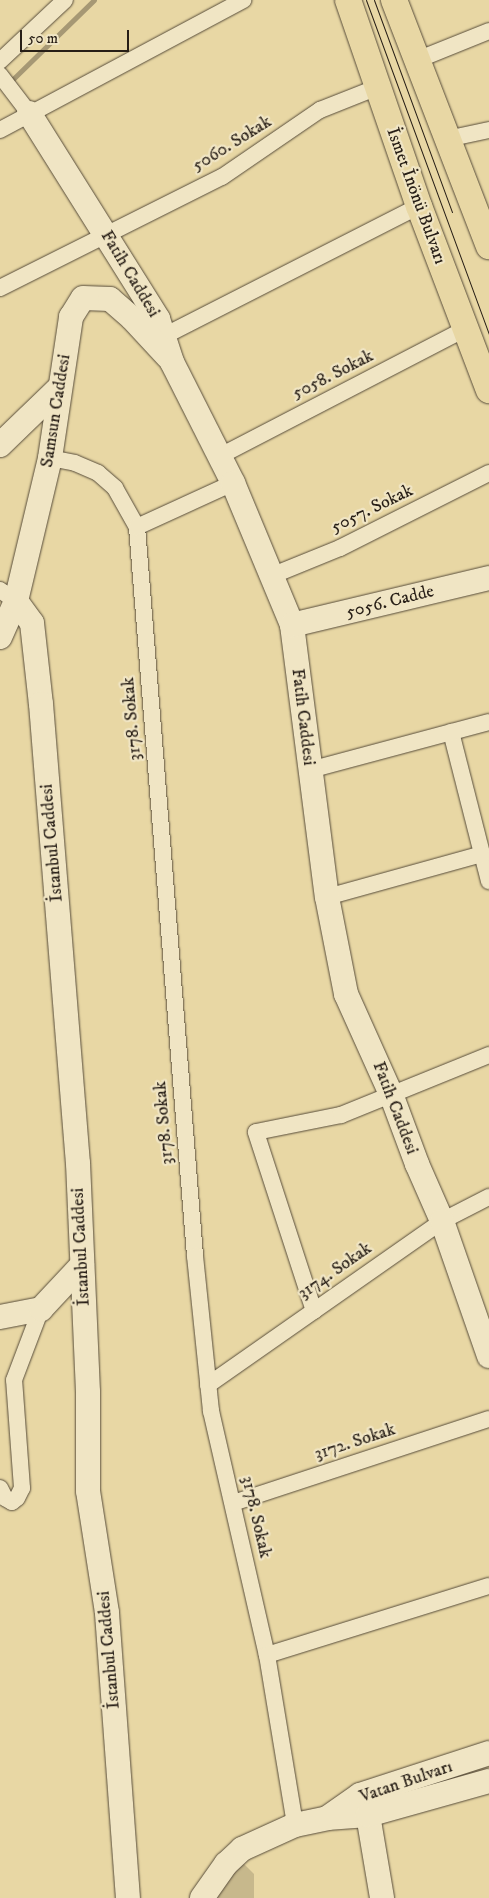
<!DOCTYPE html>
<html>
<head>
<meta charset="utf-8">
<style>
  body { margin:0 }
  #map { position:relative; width:489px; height:1898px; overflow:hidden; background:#e8d7a4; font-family:"IM FELL DW Pica",serif }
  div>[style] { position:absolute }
  .green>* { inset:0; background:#c7b88c }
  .stream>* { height:4.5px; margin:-2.25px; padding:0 2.25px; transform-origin:2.25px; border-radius:2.25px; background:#a69874 }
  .roads { filter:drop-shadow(0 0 1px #574c3a) drop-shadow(0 0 1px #574c3a) }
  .street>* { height:16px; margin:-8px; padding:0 8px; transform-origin:8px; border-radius:8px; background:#f0e5c4 }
  .secondary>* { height:24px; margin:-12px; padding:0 12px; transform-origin:12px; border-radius:12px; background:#f0e5c4 }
  .primary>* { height:26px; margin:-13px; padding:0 13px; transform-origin:13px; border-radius:13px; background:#e8d7a4 }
  .tram>* { height:1px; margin:-0.5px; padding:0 0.5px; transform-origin:0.5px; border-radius:0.5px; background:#271e16 }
  span { translate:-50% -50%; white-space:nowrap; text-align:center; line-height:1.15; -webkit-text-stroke:4.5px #f0e5c4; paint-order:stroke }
  .street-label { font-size:18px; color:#271e16 }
  .scale { position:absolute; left:20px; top:30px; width:109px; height:22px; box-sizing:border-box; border:2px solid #271e16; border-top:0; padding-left:6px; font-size:15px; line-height:18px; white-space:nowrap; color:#271e16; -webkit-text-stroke:4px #f0e5c4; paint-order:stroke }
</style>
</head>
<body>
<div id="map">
  <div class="green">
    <div style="clip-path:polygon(242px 1862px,254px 1874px,254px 1898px,212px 1898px)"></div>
  </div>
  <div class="stream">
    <div style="left:10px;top:82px;width:117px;rotate:-44.3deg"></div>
  </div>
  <div class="roads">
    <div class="street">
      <div style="left:417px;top:60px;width:78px;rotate:-21.9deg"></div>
      <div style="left:0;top:61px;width:89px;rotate:-43.2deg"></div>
      <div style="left:0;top:75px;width:48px;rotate:52.7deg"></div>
      <div style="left:0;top:130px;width:276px;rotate:-28.1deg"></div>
      <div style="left:447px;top:139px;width:43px;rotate:-12.1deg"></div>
      <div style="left:0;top:288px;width:248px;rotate:-26.6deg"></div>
      <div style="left:222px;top:177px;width:119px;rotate:-34.4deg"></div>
      <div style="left:320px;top:110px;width:62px;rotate:-21.6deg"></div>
      <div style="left:164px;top:336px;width:286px;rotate:-27deg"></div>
      <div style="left:220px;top:456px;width:276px;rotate:-27.4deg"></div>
      <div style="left:50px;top:458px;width:25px;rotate:11deg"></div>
      <div style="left:75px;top:463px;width:25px;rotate:23deg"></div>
      <div style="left:98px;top:473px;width:23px;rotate:41deg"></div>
      <div style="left:115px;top:488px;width:45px;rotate:60.6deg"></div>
      <div style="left:137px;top:527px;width:731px;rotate:85.45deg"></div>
      <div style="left:195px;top:1256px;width:156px;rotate:84.1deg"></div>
      <div style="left:211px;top:1411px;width:250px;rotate:77.1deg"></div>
      <div style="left:267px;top:1655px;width:172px;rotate:80.6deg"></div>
      <div style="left:137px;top:527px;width:106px;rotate:-24.6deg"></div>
      <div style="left:271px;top:576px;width:74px;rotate:-22.1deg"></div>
      <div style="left:340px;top:548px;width:167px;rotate:-26.7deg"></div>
      <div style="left:0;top:590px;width:19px;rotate:35deg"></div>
      <div style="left:451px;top:732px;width:154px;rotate:75.7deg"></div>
      <div style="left:310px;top:770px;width:185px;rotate:-15deg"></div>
      <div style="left:327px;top:897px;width:161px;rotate:-15.5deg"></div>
      <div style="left:314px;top:1311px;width:188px;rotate:-108deg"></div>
      <div style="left:256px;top:1132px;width:87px;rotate:-11.3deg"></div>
      <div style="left:341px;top:1115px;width:160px;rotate:-22.1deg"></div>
      <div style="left:208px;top:1385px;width:286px;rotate:-35deg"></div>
      <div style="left:442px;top:1221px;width:53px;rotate:-27.1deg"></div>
      <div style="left:0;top:1488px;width:11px;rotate:63deg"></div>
      <div style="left:5px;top:1498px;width:8px;rotate:30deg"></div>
      <div style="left:12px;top:1502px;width:6px;rotate:-39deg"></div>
      <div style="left:17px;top:1498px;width:11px;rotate:-63deg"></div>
      <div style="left:22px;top:1488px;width:108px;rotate:-94.2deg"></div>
      <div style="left:14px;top:1380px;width:76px;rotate:-69.2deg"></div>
      <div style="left:233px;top:1503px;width:269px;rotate:-18.2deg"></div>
      <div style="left:267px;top:1655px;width:232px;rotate:-17.3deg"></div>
    </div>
    <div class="secondary">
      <div style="left:29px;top:113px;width:243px;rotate:57.9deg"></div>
      <div style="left:158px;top:319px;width:45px;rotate:72deg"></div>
      <div style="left:172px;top:362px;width:136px;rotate:63.2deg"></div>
      <div style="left:233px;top:483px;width:154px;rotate:67.4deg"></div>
      <div style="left:292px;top:625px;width:274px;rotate:82.7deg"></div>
      <div style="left:327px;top:897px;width:99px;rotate:78.9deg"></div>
      <div style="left:346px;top:994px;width:110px;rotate:65.8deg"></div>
      <div style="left:391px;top:1094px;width:75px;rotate:69.6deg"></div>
      <div style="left:417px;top:1164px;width:62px;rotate:66.3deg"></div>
      <div style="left:442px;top:1221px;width:143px;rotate:70.8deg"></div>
      <div style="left:0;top:445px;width:83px;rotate:-44deg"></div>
      <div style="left:16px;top:601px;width:27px;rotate:54deg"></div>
      <div style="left:32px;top:623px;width:81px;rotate:83.7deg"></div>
      <div style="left:41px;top:704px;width:460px;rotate:85.4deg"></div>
      <div style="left:78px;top:1163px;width:229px;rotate:87.5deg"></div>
      <div style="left:88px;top:1392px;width:99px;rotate:90deg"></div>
      <div style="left:88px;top:1491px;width:123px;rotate:81.1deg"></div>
      <div style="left:107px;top:1613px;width:286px;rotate:85.8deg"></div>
      <div style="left:292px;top:625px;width:203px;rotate:-13.4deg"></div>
      <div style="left:0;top:637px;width:39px;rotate:-66deg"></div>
      <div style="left:16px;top:601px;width:147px;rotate:-76.6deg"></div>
      <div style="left:50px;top:458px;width:143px;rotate:-81.5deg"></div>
      <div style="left:71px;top:317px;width:22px;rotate:-58deg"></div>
      <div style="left:83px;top:298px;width:27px;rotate:2deg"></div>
      <div style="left:110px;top:299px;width:29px;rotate:41deg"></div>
      <div style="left:132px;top:318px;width:53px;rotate:47.3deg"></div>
      <div style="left:0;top:1317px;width:42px;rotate:-11deg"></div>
      <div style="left:41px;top:1309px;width:60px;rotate:-47deg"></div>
      <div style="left:368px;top:1815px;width:84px;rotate:80.4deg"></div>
      <div style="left:327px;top:1818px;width:40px;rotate:-34.9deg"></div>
      <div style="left:360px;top:1795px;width:136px;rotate:-18deg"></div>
      <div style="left:202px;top:1898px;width:42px;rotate:-54.8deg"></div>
      <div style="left:226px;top:1864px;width:22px;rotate:-43deg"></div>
      <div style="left:242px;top:1849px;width:58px;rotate:-24.4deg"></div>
      <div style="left:295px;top:1825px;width:33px;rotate:-12deg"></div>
      <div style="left:327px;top:1818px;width:41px;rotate:-4.2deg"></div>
      <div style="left:368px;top:1815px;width:126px;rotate:-15.7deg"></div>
    </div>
    <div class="primary">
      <div style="left:348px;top:0;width:218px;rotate:71deg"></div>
      <div style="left:419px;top:206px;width:197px;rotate:69.2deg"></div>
      <div style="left:394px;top:0;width:264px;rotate:68.9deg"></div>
    </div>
  </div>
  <div class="tram">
    <div style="left:366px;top:0;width:356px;rotate:69.8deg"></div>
    <div style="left:374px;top:0;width:226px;rotate:69.8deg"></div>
  </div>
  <div class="street-label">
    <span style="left:232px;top:144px;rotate:-32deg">5060. Sokak</span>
    <span style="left:416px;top:196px;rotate:70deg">İsmet İnönü Bulvarı</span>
    <span style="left:130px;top:274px;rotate:59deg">Fatih Caddesi</span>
    <span style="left:333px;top:375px;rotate:-27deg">5058. Sokak</span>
    <span style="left:56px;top:411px;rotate:-81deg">Samsun Caddesi</span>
    <span style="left:372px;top:509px;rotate:-26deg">5057. Sokak</span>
    <span style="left:390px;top:602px;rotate:-14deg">5056. Cadde</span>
    <span style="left:303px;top:717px;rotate:83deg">Fatih Caddesi</span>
    <span style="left:132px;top:719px;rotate:-95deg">3178. Sokak</span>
    <span style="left:52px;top:843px;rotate:-95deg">İstanbul Caddesi</span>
    <span style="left:395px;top:1108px;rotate:69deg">Fatih Caddesi</span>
    <span style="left:164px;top:1123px;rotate:-95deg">3178. Sokak</span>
    <span style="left:81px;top:1247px;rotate:-93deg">İstanbul Caddesi</span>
    <span style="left:335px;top:1271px;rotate:-35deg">3174. Sokak</span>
    <span style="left:355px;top:1442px;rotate:-18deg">3172. Sokak</span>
    <span style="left:256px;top:1517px;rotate:77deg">3178. Sokak</span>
    <span style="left:109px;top:1650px;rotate:-95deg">İstanbul Caddesi</span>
    <span style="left:406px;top:1782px;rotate:-19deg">Vatan Bulvarı</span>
  </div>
  <div class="scale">50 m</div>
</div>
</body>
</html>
